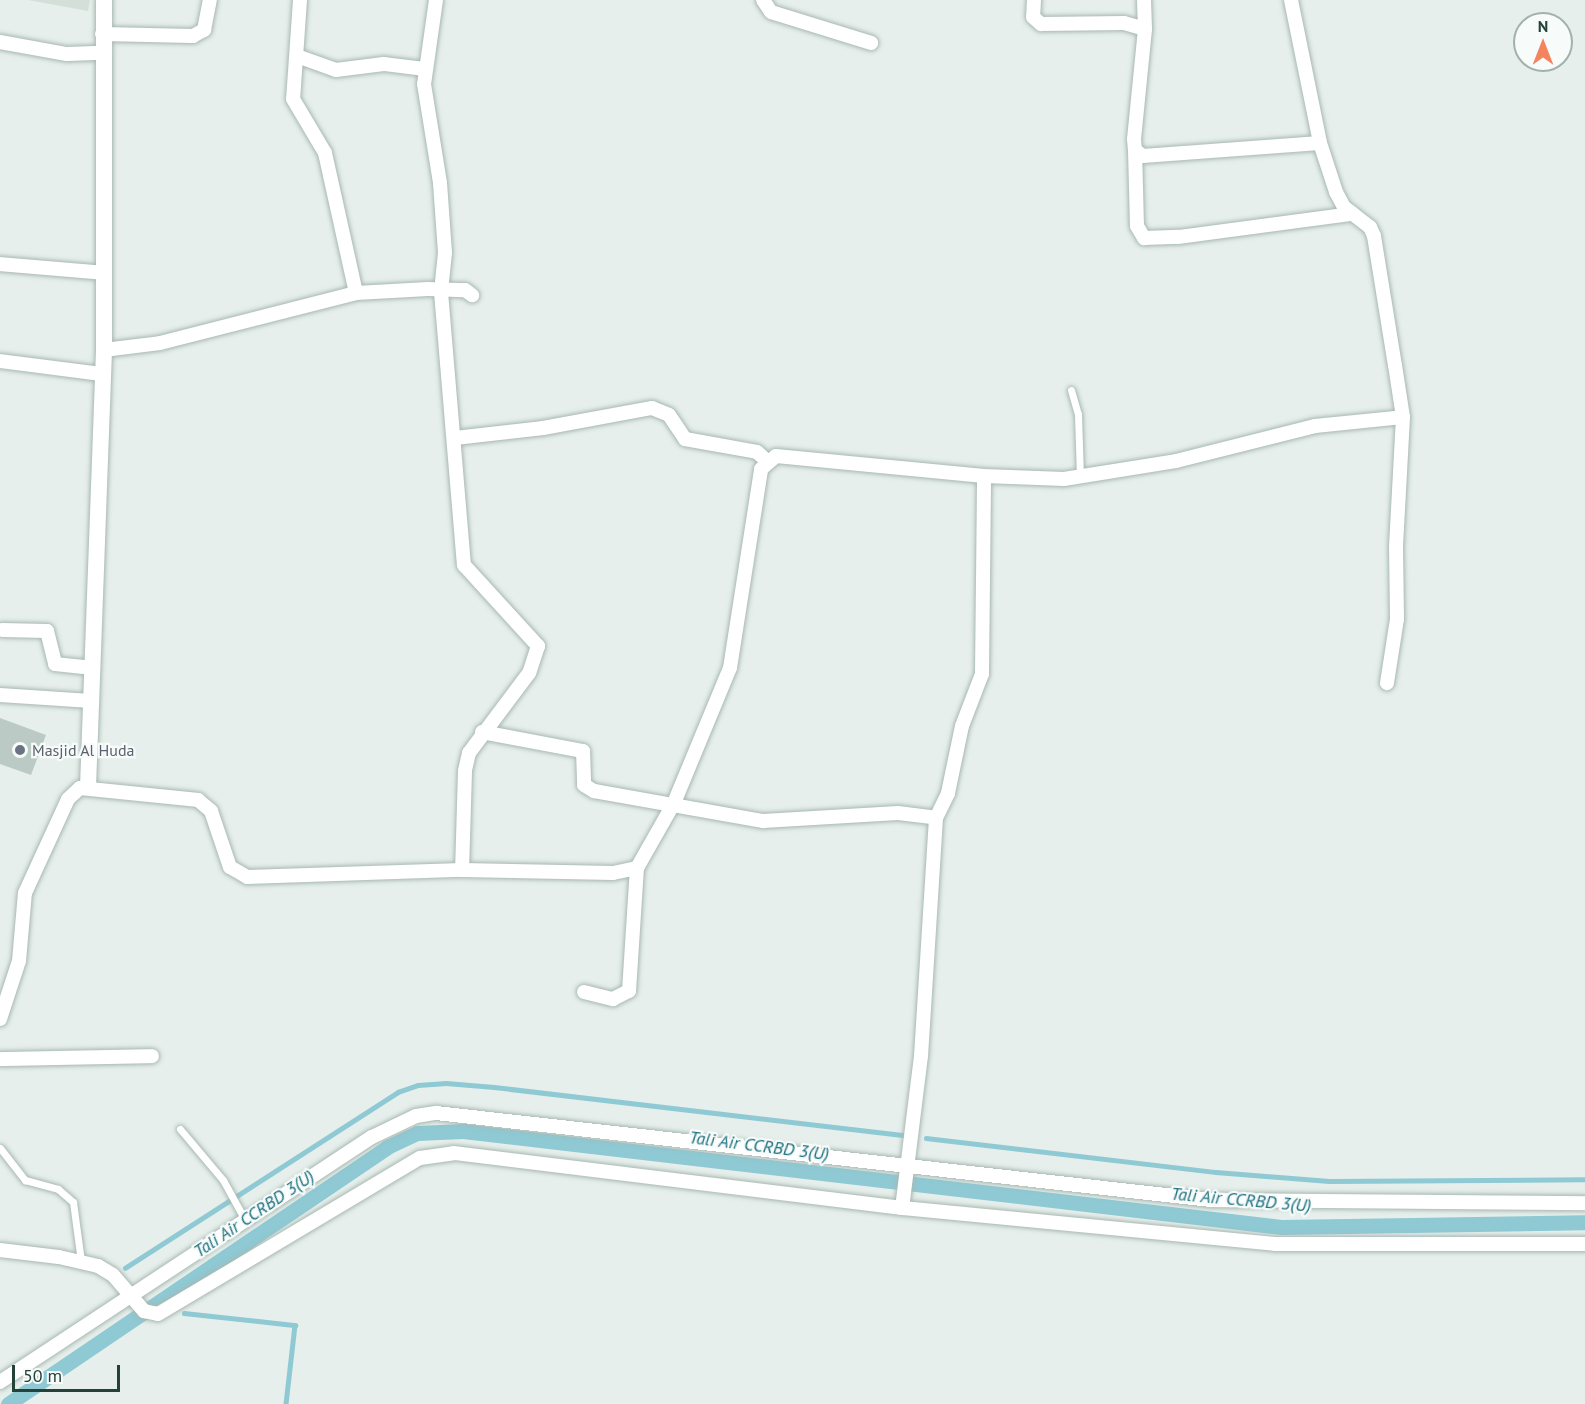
<!DOCTYPE html>
<html>
<head>
<meta charset="utf-8">
<style>
  body { margin:0 }
  #map { position:relative; width:1585px; height:1404px; overflow:hidden; background:#e6efeb; font-family:"PT Sans",sans-serif }
  div>[style] { position:absolute }
  .built>* { inset:0; background:#d4dfda }
  .stream>* { height:4.5px; margin:-2.25px; padding:0 2.25px; transform-origin:2.25px; border-radius:2.25px; background:#8ec9d4 }
  .canal>* { height:15px; margin:-7.5px; padding:0 7.5px; transform-origin:7.5px; border-radius:7.5px; background:#8ec9d4 }
  .building>* { inset:0; background:#bbcac4 }
  .roads { filter:drop-shadow(0 0 2px #a8b8b2) drop-shadow(0 0 2px #a8b8b2) }
  .service>* { height:7px; margin:-3.5px; padding:0 3.5px; transform-origin:3.5px; border-radius:3.5px; background:#fff }
  .minor>* { height:14px; margin:-7px; padding:0 7px; transform-origin:7px; border-radius:7px; background:#fff }
  .tertiary>* { height:16px; margin:-8px; padding:0 8px; transform-origin:8px; border-radius:8px; background:#fff }
  .dots>* { width:16px; height:16px; translate:-50% -50%; box-sizing:border-box; border:3px solid #f7fbf9; border-radius:50% }
  span { translate:-50% -50%; white-space:nowrap; text-align:center; line-height:1.15; -webkit-text-stroke:4.5px #f7fbf9; paint-order:stroke }
  .worship-label { font-size:16px; color:#5b616d }
  .left { translate:0 -50%; text-align:left }
  .water-label { font-size:18px; color:#1c6f80; font-style:italic }
  .north { position:absolute; left:1513px; top:12px; width:60px; height:60px; box-sizing:border-box; background:#f7fbf9; border:2px solid #a3b1ad; border-radius:50%; rotate:0deg; font-size:16px; font-weight:700; line-height:24px; text-align:center; color:#24423a }
  .north::after { content:''; display:block; margin:auto; width:21px; height:27px; background:#f4845f; clip-path:polygon(50% 0,100% 100%,50% 72%,0 100%) }
  .scale { position:absolute; left:12px; top:1365px; width:108px; height:27px; box-sizing:border-box; border:3px solid #24423a; border-top:0; padding-left:8px; font-size:18px; line-height:21px; white-space:nowrap; color:#24423a; -webkit-text-stroke:4px #f7fbf9; paint-order:stroke }
</style>
</head>
<body>
<div id="map">
  <div class="built">
    <div style="clip-path:polygon(28px 0,90px 0,88px 11px)"></div>
  </div>
  <div class="stream">
    <div style="left:926px;top:1138px;width:292px;rotate:6.7deg"></div>
    <div style="left:1216px;top:1172px;width:113px;rotate:4.6deg"></div>
    <div style="left:1329px;top:1181px;width:256px;rotate:-0.4deg"></div>
    <div style="left:125px;top:1268px;width:325px;rotate:-32.8deg"></div>
    <div style="left:398px;top:1092px;width:21px;rotate:-19deg"></div>
    <div style="left:418px;top:1085px;width:28px;rotate:-4deg"></div>
    <div style="left:446px;top:1083px;width:48px;rotate:4.8deg"></div>
    <div style="left:494px;top:1087px;width:413px;rotate:6.7deg"></div>
    <div style="left:184px;top:1313px;width:112px;rotate:6.2deg"></div>
    <div style="left:295px;top:1325px;width:80px;rotate:96.5deg"></div>
  </div>
  <div class="canal">
    <div style="left:8px;top:1404px;width:458px;rotate:-34.1deg"></div>
    <div style="left:387px;top:1147px;width:33px;rotate:-25deg"></div>
    <div style="left:417px;top:1133px;width:46px;rotate:-2.5deg"></div>
    <div style="left:463px;top:1131px;width:825px;rotate:6.69deg"></div>
    <div style="left:1282px;top:1227px;width:303px;rotate:-0.9deg"></div>
  </div>
  <div class="building">
    <div style="clip-path:polygon(0 718px,46px 735px,31px 775px,0 764px)"></div>
  </div>
  <div class="roads">
    <div class="service">
      <div style="left:1071px;top:390px;width:25px;rotate:74deg"></div>
      <div style="left:1078px;top:414px;width:62px;rotate:88.2deg"></div>
      <div style="left:180px;top:1129px;width:67px;rotate:49.9deg"></div>
      <div style="left:223px;top:1180px;width:46px;rotate:61.2deg"></div>
      <div style="left:0;top:1148px;width:41px;rotate:52deg"></div>
      <div style="left:25px;top:1180px;width:34px;rotate:15deg"></div>
      <div style="left:58px;top:1189px;width:20px;rotate:41deg"></div>
      <div style="left:73px;top:1202px;width:60px;rotate:82.3deg"></div>
    </div>
    <div class="minor">
      <div style="left:300px;top:0;width:99px;rotate:94deg"></div>
      <div style="left:293px;top:99px;width:63px;rotate:59.3deg"></div>
      <div style="left:325px;top:153px;width:143px;rotate:77.5deg"></div>
      <div style="left:436px;top:0;width:85px;rotate:98.1deg"></div>
      <div style="left:424px;top:84px;width:100px;rotate:80.8deg"></div>
      <div style="left:440px;top:183px;width:70px;rotate:85.9deg"></div>
      <div style="left:445px;top:253px;width:39px;rotate:96deg"></div>
      <div style="left:441px;top:292px;width:274px;rotate:85.2deg"></div>
      <div style="left:464px;top:565px;width:110px;rotate:47.6deg"></div>
      <div style="left:538px;top:646px;width:28px;rotate:108deg"></div>
      <div style="left:529px;top:673px;width:100px;rotate:126.9deg"></div>
      <div style="left:469px;top:753px;width:18px;rotate:103deg"></div>
      <div style="left:465px;top:771px;width:99px;rotate:91.7deg"></div>
      <div style="left:763px;top:0;width:14px;rotate:56deg"></div>
      <div style="left:771px;top:12px;width:105px;rotate:17.2deg"></div>
      <div style="left:1034px;top:0;width:17px;rotate:93deg"></div>
      <div style="left:1033px;top:17px;width:11px;rotate:41deg"></div>
      <div style="left:1041px;top:24px;width:83px;rotate:-0.7deg"></div>
      <div style="left:1124px;top:23px;width:22px;rotate:16deg"></div>
      <div style="left:1145px;top:29px;width:111px;rotate:95.7deg"></div>
      <div style="left:1134px;top:139px;width:11px;rotate:85deg"></div>
      <div style="left:1135px;top:150px;width:10px;rotate:37deg"></div>
      <div style="left:1143px;top:156px;width:177px;rotate:-4.2deg"></div>
      <div style="left:1144px;top:0;width:29px;rotate:88deg"></div>
      <div style="left:1291px;top:0;width:146px;rotate:78.5deg"></div>
      <div style="left:1320px;top:143px;width:52px;rotate:71.9deg"></div>
      <div style="left:1336px;top:192px;width:17px;rotate:62deg"></div>
      <div style="left:1344px;top:207px;width:33px;rotate:38deg"></div>
      <div style="left:1370px;top:227px;width:10px;rotate:66deg"></div>
      <div style="left:1374px;top:236px;width:131px;rotate:80.8deg"></div>
      <div style="left:1395px;top:365px;width:53px;rotate:81.3deg"></div>
      <div style="left:1403px;top:417px;width:129px;rotate:93.1deg"></div>
      <div style="left:1396px;top:546px;width:73px;rotate:89.2deg"></div>
      <div style="left:1397px;top:619px;width:65px;rotate:98.9deg"></div>
      <div style="left:102px;top:34px;width:91px;rotate:1.3deg"></div>
      <div style="left:193px;top:36px;width:13px;rotate:-29deg"></div>
      <div style="left:204px;top:30px;width:31px;rotate:-79deg"></div>
      <div style="left:0;top:42px;width:68px;rotate:10.2deg"></div>
      <div style="left:67px;top:54px;width:35px;rotate:-2deg"></div>
      <div style="left:297px;top:56px;width:41px;rotate:19.7deg"></div>
      <div style="left:336px;top:70px;width:48px;rotate:-7.1deg"></div>
      <div style="left:384px;top:64px;width:40px;rotate:7.1deg"></div>
      <div style="left:1135px;top:150px;width:76px;rotate:88.5deg"></div>
      <div style="left:1137px;top:226px;width:14px;rotate:60deg"></div>
      <div style="left:1144px;top:238px;width:35px;rotate:-2deg"></div>
      <div style="left:1179px;top:237px;width:175px;rotate:-7.6deg"></div>
      <div style="left:0;top:264px;width:105px;rotate:4.9deg"></div>
      <div style="left:104px;top:350px;width:56px;rotate:-7.1deg"></div>
      <div style="left:160px;top:343px;width:202px;rotate:-14.3deg"></div>
      <div style="left:356px;top:293px;width:72px;rotate:-3.2deg"></div>
      <div style="left:428px;top:289px;width:37px;rotate:2deg"></div>
      <div style="left:465px;top:290px;width:9px;rotate:36deg"></div>
      <div style="left:0;top:361px;width:103px;rotate:7.3deg"></div>
      <div style="left:455px;top:438px;width:89px;rotate:-6.5deg"></div>
      <div style="left:543px;top:428px;width:111px;rotate:-10.4deg"></div>
      <div style="left:652px;top:408px;width:18px;rotate:22deg"></div>
      <div style="left:669px;top:415px;width:29px;rotate:56deg"></div>
      <div style="left:685px;top:439px;width:73px;rotate:10.2deg"></div>
      <div style="left:757px;top:452px;width:13px;rotate:42deg"></div>
      <div style="left:2px;top:630px;width:45px;rotate:1.3deg"></div>
      <div style="left:47px;top:631px;width:34px;rotate:76deg"></div>
      <div style="left:55px;top:664px;width:38px;rotate:6deg"></div>
      <div style="left:0;top:695px;width:91px;rotate:3.8deg"></div>
      <div style="left:482px;top:732px;width:103px;rotate:10.7deg"></div>
      <div style="left:583px;top:751px;width:34px;rotate:88deg"></div>
      <div style="left:584px;top:785px;width:12px;rotate:31deg"></div>
      <div style="left:594px;top:791px;width:172px;rotate:10.1deg"></div>
      <div style="left:763px;top:821px;width:135px;rotate:-3.4deg"></div>
      <div style="left:898px;top:813px;width:38px;rotate:7deg"></div>
      <div style="left:936px;top:818px;width:238px;rotate:93.6deg"></div>
      <div style="left:921px;top:1056px;width:153px;rotate:97.1deg"></div>
      <div style="left:936px;top:818px;width:28px;rotate:-64deg"></div>
      <div style="left:948px;top:793px;width:68px;rotate:-78.2deg"></div>
      <div style="left:962px;top:726px;width:56px;rotate:-69deg"></div>
      <div style="left:982px;top:674px;width:198px;rotate:-89.4deg"></div>
      <div style="left:584px;top:992px;width:30px;rotate:14deg"></div>
      <div style="left:613px;top:999px;width:18px;rotate:-27deg"></div>
      <div style="left:629px;top:991px;width:123px;rotate:-86.3deg"></div>
      <div style="left:0;top:1019px;width:61px;rotate:-71.9deg"></div>
      <div style="left:19px;top:961px;width:68px;rotate:-85deg"></div>
      <div style="left:25px;top:893px;width:103px;rotate:-65.4deg"></div>
      <div style="left:68px;top:799px;width:16px;rotate:-43deg"></div>
      <div style="left:80px;top:788px;width:119px;rotate:5.8deg"></div>
      <div style="left:198px;top:800px;width:17px;rotate:40deg"></div>
      <div style="left:211px;top:811px;width:59px;rotate:71.3deg"></div>
      <div style="left:230px;top:867px;width:20px;rotate:30deg"></div>
      <div style="left:247px;top:877px;width:215px;rotate:-1.9deg"></div>
      <div style="left:462px;top:870px;width:151px;rotate:1.1deg"></div>
      <div style="left:613px;top:873px;width:25px;rotate:-12deg"></div>
      <div style="left:637px;top:868px;width:75px;rotate:-60.4deg"></div>
      <div style="left:674px;top:803px;width:146px;rotate:-67.5deg"></div>
      <div style="left:730px;top:668px;width:201px;rotate:-81.1deg"></div>
      <div style="left:761px;top:469px;width:20px;rotate:-41deg"></div>
      <div style="left:776px;top:456px;width:209px;rotate:5.5deg"></div>
      <div style="left:984px;top:476px;width:80px;rotate:2.1deg"></div>
      <div style="left:1064px;top:479px;width:113px;rotate:-9.1deg"></div>
      <div style="left:1176px;top:461px;width:143px;rotate:-14.1deg"></div>
      <div style="left:1315px;top:426px;width:88px;rotate:-5.8deg"></div>
      <div style="left:0;top:1059px;width:152px;rotate:-1.1deg"></div>
      <div style="left:0;top:1250px;width:59px;rotate:6.8deg"></div>
      <div style="left:59px;top:1257px;width:40px;rotate:13deg"></div>
      <div style="left:98px;top:1266px;width:17px;rotate:31deg"></div>
      <div style="left:113px;top:1275px;width:48px;rotate:49.3deg"></div>
      <div style="left:144px;top:1311px;width:14px;rotate:12deg"></div>
      <div style="left:158px;top:1314px;width:305px;rotate:-30.8deg"></div>
      <div style="left:420px;top:1158px;width:34px;rotate:-8deg"></div>
      <div style="left:454px;top:1153px;width:451px;rotate:7deg"></div>
      <div style="left:902px;top:1208px;width:375px;rotate:5.5deg"></div>
      <div style="left:1275px;top:1244px;width:310px"></div>
      <div style="left:0;top:1382px;width:445px;rotate:-33.4deg"></div>
      <div style="left:372px;top:1137px;width:49px;rotate:-25.5deg"></div>
      <div style="left:416px;top:1116px;width:20px;rotate:-9deg"></div>
      <div style="left:436px;top:1113px;width:780px;rotate:6.41deg"></div>
      <div style="left:1211px;top:1200px;width:374px;rotate:0.5deg"></div>
    </div>
    <div class="tertiary">
      <div style="left:88px;top:787px;width:437px;rotate:-87.9deg"></div>
      <div style="left:104px;top:350px;width:350px;rotate:-90deg"></div>
    </div>
  </div>
  <div class="dots">
    <div style="left:20px;top:750px;background:#6b7280"></div>
  </div>
  <div class="worship-label">
    <span class="left" style="left:32px;top:750px">Masjid Al Huda</span>
  </div>
  <div class="water-label">
    <span style="left:759px;top:1146px;rotate:7deg">Tali Air CCRBD 3(U)</span>
    <span style="left:1241px;top:1200px;rotate:5deg">Tali Air CCRBD 3(U)</span>
    <span style="left:254px;top:1214px;rotate:-34deg">Tali Air CCRBD 3(U)</span>
  </div>
  <div class="north">N</div>
  <div class="scale">50 m</div>
</div>
</body>
</html>
